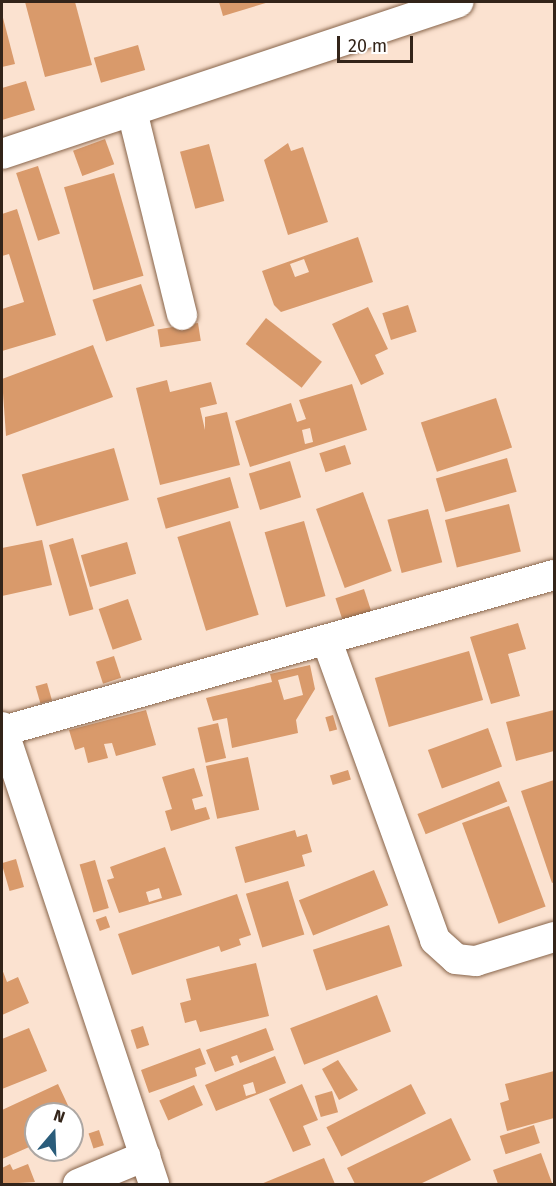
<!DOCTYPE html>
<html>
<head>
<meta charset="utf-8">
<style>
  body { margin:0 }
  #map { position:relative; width:556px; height:1186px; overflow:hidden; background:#fbe2d0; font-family:"Fira Sans",sans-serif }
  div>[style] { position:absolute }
  .building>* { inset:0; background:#d99a6b; transform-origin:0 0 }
  .roads { filter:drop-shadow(0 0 2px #87644a) drop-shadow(0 0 2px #87644a) }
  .minor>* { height:30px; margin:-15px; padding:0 15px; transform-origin:15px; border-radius:15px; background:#fff }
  span { translate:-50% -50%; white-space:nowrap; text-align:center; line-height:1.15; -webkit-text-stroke:6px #fff; paint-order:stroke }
  .frame { position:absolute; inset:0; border:3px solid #332419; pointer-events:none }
  .north { position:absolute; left:24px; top:1102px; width:60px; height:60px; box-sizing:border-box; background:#fff; border:2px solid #ada7a3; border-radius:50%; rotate:19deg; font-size:16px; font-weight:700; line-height:24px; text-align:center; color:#332419 }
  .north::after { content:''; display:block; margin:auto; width:21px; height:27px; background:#2b5d7b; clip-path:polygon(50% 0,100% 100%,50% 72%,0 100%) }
  .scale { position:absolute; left:337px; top:36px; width:76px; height:27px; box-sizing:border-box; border:3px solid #332419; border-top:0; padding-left:8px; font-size:18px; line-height:21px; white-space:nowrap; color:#332419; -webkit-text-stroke:4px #fff; paint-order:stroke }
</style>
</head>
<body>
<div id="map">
  <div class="building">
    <div style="clip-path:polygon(25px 2px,75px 2px,92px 65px,45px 77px)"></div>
    <div style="clip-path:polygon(219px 2px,269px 2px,223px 16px)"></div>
    <div style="clip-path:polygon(2px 14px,15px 64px,2px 67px)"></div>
    <div style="left:138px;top:45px;width:26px;height:46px;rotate:74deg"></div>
    <div style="clip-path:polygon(26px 81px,35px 110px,2px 120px,2px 88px)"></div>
    <div style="left:105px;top:139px;width:27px;height:34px;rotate:70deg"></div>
    <div style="clip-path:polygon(288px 143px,291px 151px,303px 147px,328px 222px,288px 235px,264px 160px)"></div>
    <div style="left:209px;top:144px;width:59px;height:30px;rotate:75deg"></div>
    <div style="left:38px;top:166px;width:71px;height:23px;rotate:72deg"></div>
    <div style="left:114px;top:173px;width:107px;height:52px;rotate:74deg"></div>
    <div style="clip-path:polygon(17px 209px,56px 335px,2px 351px,2px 309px,24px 302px,9px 254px,2px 256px,2px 214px)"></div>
    <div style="clip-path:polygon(evenodd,358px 237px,373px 282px,281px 312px,274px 305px,262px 271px,358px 237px,304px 259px,309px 272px,295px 277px,290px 264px,304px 259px)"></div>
    <div style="left:141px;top:284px;width:44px;height:51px;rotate:72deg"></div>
    <div style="left:408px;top:305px;width:28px;height:27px;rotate:72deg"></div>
    <div style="clip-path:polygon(368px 307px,388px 349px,375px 355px,384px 374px,361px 385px,332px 324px)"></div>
    <div style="left:266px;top:318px;width:71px;height:33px;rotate:38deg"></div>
    <div style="left:198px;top:323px;width:18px;height:41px;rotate:81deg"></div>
    <div style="clip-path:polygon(93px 345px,113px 397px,6px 436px,2px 379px)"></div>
    <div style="clip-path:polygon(167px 380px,170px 392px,211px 382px,217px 404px,200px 408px,205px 430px,205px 417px,227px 412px,240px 465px,160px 485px,136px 388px)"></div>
    <div style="clip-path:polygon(evenodd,352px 384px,367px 430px,250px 467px,235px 421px,291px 403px,297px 422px,306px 419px,299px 400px,352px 384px,310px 428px,313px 442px,305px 444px,302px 430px,310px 428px)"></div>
    <div style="left:496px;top:398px;width:52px;height:79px;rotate:72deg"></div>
    <div style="left:345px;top:445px;width:20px;height:27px;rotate:72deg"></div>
    <div style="left:114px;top:448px;width:54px;height:96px;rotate:74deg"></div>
    <div style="left:507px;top:458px;width:35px;height:74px;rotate:74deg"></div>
    <div style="left:290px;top:461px;width:38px;height:43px;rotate:73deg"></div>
    <div style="left:230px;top:477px;width:32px;height:76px;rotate:74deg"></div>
    <div style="left:363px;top:492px;width:84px;height:50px;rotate:70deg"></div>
    <div style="left:509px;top:504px;width:49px;height:66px;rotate:76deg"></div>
    <div style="left:428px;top:509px;width:55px;height:42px;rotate:75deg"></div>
    <div style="left:230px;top:521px;width:98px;height:55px;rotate:73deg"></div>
    <div style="left:304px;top:521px;width:78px;height:41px;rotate:74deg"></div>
    <div style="left:73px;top:538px;width:74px;height:25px;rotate:74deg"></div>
    <div style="clip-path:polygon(42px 540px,52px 585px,2px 596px,2px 548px)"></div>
    <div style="left:127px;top:542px;width:33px;height:48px;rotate:74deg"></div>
    <div style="left:364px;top:589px;width:25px;height:30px;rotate:72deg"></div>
    <div style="left:128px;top:599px;width:43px;height:31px;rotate:71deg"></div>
    <div style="clip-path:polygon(518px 623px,526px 649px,508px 654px,520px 696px,491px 704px,470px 637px)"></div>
    <div style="left:469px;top:651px;width:51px;height:98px;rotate:74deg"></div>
    <div style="left:114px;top:656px;width:23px;height:19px;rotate:72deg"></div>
    <div style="clip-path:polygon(evenodd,310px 665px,315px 689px,296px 720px,298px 733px,232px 748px,227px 718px,213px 721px,206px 698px,272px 682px,270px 674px,310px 665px,298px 675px,303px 695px,284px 700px,278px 680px,298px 675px)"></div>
    <div style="left:47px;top:683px;width:18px;height:12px;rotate:74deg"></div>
    <div style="clip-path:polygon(146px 710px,156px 745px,116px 756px,112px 743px,104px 744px,108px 758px,88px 763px,84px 747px,75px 750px,69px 730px)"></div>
    <div style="clip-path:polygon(554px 710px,554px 751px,516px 761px,506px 722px)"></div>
    <div style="left:333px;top:715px;width:15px;height:8px;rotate:74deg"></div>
    <div style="left:218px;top:723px;width:36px;height:21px;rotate:77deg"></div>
    <div style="left:488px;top:728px;width:41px;height:64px;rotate:70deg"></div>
    <div style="left:248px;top:757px;width:54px;height:43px;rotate:78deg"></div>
    <div style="clip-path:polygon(194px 768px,203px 796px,192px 799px,195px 810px,206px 807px,210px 819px,171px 831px,165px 811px,172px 809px,162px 777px)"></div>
    <div style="left:348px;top:770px;width:10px;height:19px;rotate:73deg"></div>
    <div style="clip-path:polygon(554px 780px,554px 882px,552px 883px,521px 791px)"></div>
    <div style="left:499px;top:781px;width:22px;height:88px;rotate:68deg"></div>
    <div style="left:509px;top:806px;width:107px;height:50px;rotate:70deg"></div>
    <div style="clip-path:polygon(295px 830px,297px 837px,307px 834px,312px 852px,302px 855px,305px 866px,245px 883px,235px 847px)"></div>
    <div style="clip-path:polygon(evenodd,165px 847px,182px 895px,119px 913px,107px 880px,114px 878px,110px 867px,165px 847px,159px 888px,162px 898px,149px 902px,146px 892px,159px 888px)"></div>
    <div style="left:16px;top:859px;width:29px;height:15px;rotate:74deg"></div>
    <div style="left:95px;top:860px;width:50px;height:16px;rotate:74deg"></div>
    <div style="left:374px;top:870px;width:38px;height:81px;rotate:68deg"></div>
    <div style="left:288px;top:881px;width:56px;height:44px;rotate:73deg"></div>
    <div style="clip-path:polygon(237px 894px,251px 935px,239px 939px,241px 945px,221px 952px,219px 946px,132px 975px,118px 934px)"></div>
    <div style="left:106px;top:916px;width:12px;height:11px;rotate:70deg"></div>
    <div style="left:389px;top:925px;width:43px;height:80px;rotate:72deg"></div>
    <div style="clip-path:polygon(256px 963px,269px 1016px,200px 1032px,196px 1020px,185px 1023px,180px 1003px,191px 1000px,186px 979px)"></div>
    <div style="clip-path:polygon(2px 969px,7px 982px,18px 977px,29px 1003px,2px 1015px)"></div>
    <div style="left:377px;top:995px;width:39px;height:93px;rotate:69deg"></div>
    <div style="left:143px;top:1026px;width:20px;height:13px;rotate:72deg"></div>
    <div style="clip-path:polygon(29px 1028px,47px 1071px,2px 1089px,2px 1039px)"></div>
    <div style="clip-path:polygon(266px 1028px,274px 1050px,240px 1063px,237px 1055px,231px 1057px,234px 1065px,215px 1072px,206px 1050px)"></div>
    <div style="clip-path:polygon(200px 1048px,206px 1064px,195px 1068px,197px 1076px,149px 1093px,141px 1070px)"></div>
    <div style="clip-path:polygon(evenodd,275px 1056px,286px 1083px,216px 1111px,205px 1085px,275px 1056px,253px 1082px,256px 1093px,246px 1096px,243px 1085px,253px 1082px)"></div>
    <div style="clip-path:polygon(338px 1060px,358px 1090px,339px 1100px,322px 1069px)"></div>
    <div style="clip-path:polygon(554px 1071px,554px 1118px,507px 1131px,500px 1103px,509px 1100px,505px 1084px)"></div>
    <div style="clip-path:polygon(58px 1084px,72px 1114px,36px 1114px,36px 1144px,2px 1159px,2px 1110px)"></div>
    <div style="clip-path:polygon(302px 1084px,318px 1120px,303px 1126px,311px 1145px,293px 1152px,269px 1099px)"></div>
    <div style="left:411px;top:1084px;width:33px;height:95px;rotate:63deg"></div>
    <div style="left:194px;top:1085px;width:22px;height:38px;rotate:66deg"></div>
    <div style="left:332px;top:1091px;width:22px;height:18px;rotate:74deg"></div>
    <div style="clip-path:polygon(451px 1118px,471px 1160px,420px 1184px,355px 1184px,347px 1168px)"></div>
    <div style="left:534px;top:1125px;width:19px;height:36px;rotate:72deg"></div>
    <div style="left:99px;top:1130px;width:16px;height:11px;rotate:72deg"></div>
    <div style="clip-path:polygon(541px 1153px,552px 1183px,498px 1184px,493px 1170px)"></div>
    <div style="clip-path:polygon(324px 1158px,335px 1184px,261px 1184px)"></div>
    <div style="clip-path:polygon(10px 1164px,13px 1170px,28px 1164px,35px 1182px,2px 1184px,2px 1168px)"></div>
  </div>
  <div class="roads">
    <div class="minor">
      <div style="left:132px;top:111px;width:210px;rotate:76.2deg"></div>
      <div style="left:2px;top:154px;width:481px;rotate:-18.4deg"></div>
      <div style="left:327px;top:641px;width:318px;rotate:70.1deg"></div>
      <div style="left:435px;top:940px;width:28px;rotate:42deg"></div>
      <div style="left:456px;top:959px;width:20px;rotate:6deg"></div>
      <div style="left:476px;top:961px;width:82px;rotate:-17.1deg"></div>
      <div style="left:2px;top:727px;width:482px;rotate:71.6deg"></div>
      <div style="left:3px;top:731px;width:573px;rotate:-15.81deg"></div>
      <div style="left:78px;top:1184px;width:73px;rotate:-22.7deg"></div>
    </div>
  </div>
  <div class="frame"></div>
  <div class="north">N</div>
  <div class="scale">20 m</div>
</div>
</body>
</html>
